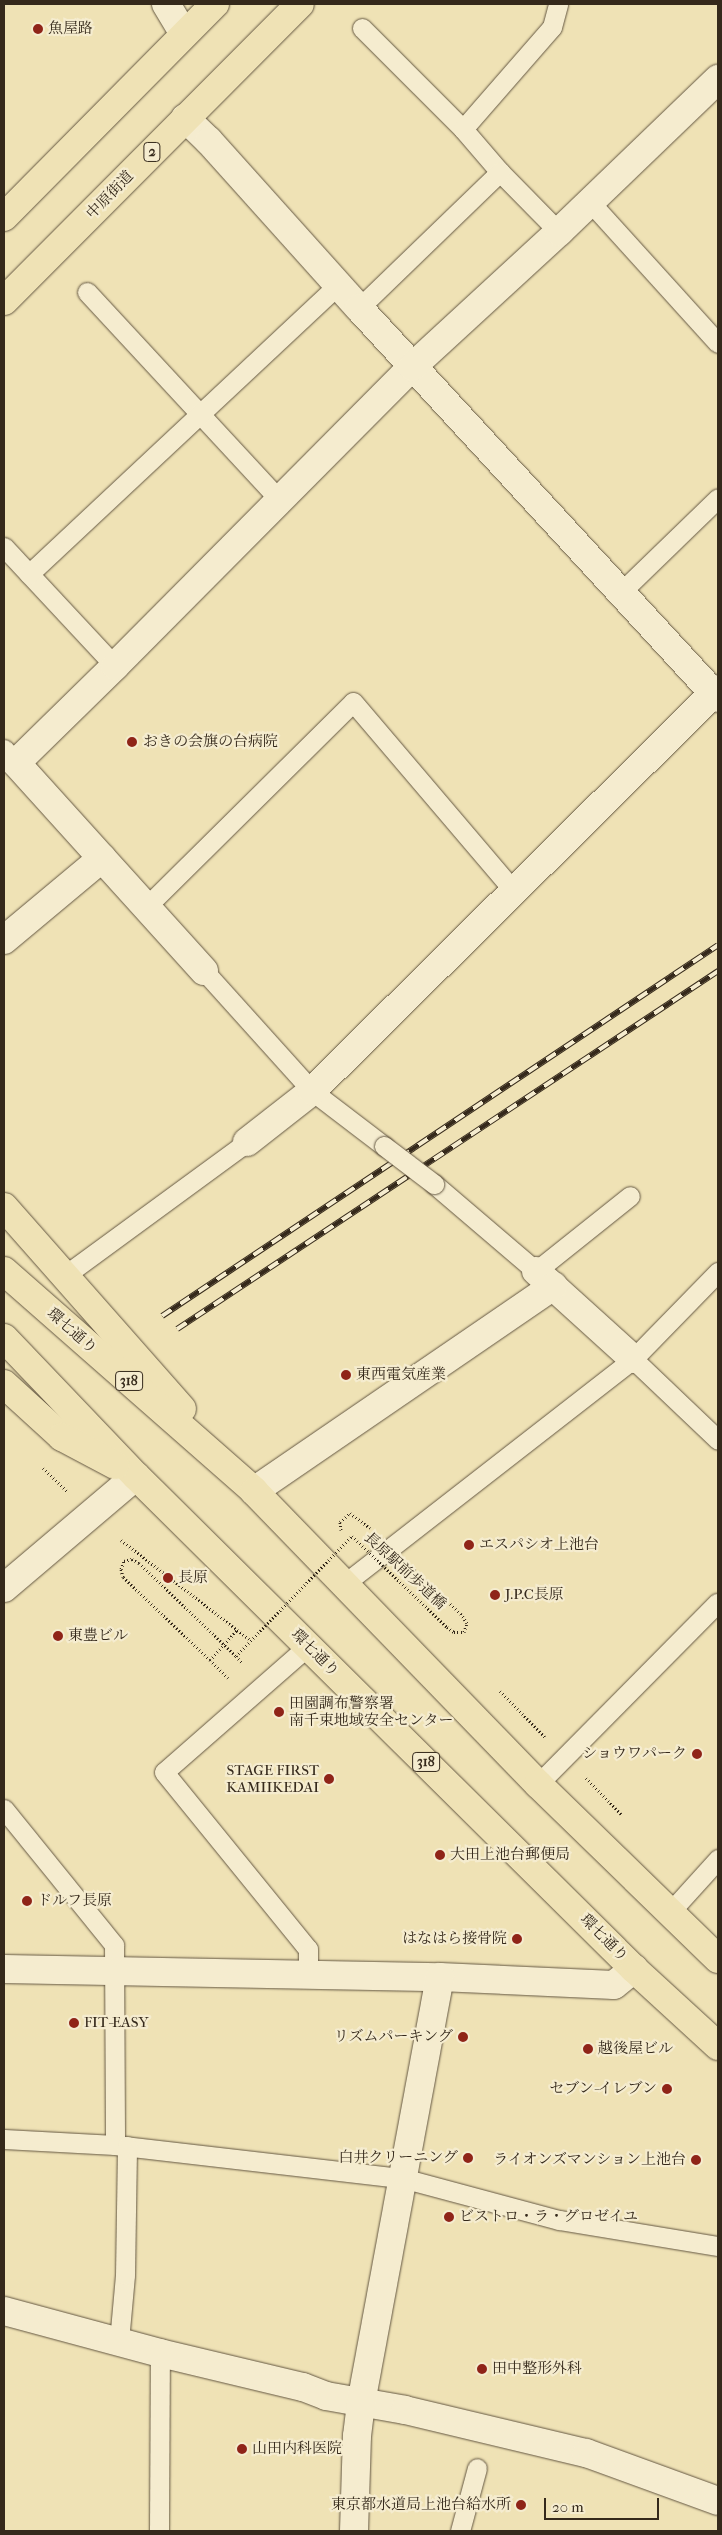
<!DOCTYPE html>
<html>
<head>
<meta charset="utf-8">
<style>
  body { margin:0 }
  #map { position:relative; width:722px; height:2535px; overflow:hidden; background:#efe2b5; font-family:"IM FELL French Canon","Noto Serif JP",serif }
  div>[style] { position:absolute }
  .path>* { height:3px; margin-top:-1.5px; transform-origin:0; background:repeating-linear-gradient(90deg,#35291b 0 1px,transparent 0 3.5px) }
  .roads { filter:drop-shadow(0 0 1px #645742) drop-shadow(0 0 1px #645742) }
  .service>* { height:19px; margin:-9.5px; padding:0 9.5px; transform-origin:9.5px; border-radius:9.5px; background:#f5eccf }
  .minor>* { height:28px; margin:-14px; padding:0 14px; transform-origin:14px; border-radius:14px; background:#f5eccf }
  .tertiary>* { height:28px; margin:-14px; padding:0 14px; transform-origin:14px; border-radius:14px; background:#f5eccf }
  .primary>* { height:28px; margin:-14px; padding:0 14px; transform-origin:14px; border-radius:14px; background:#efe2b5 }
  .rail>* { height:5.5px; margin-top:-2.75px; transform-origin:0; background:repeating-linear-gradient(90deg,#f5eccf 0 11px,#35291b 0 22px); box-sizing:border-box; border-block:1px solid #35291b }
  .path-bridge>* { height:3px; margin-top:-1.5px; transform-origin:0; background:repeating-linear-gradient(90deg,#35291b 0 1px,transparent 0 3.5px) }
  .bridges { filter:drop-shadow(0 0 1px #645742) drop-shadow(0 0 1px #645742) }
  .service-bridge>* { height:19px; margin:-9.5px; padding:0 9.5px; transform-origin:9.5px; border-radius:9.5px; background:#f5eccf }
  .dots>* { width:14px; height:14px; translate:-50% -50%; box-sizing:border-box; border:2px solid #f5eccf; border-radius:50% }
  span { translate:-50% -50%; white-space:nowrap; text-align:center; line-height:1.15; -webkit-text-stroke:4.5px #f5eccf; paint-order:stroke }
  .shield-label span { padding:1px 4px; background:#f5eccf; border:1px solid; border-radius:4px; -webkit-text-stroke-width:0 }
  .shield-label { font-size:14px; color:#35291b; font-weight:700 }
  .poi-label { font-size:15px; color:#35291b }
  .left { translate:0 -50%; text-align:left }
  .right { translate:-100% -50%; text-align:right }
  .street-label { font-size:15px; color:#35291b }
  .frame { position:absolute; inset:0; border:5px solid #35291b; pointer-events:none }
  .scale { position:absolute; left:544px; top:2498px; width:115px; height:22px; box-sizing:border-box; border:2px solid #35291b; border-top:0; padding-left:6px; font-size:15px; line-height:18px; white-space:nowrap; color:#35291b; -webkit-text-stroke:4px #f5eccf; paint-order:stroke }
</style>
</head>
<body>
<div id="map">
  <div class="path">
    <div style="left:43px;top:1468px;width:33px;rotate:44deg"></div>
    <div style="left:341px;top:1530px;width:8px;rotate:-97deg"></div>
    <div style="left:340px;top:1522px;width:13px;rotate:-42deg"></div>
    <div style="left:350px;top:1513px;width:25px;rotate:37deg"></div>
    <div style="left:121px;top:1540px;width:162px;rotate:37.7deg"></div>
    <div style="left:236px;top:1656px;width:9px;rotate:49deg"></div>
    <div style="left:228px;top:1678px;width:25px;rotate:-135deg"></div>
    <div style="left:210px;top:1660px;width:40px;rotate:-48deg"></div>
    <div style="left:500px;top:1691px;width:64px;rotate:45.6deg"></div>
    <div style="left:586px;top:1778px;width:52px;rotate:45.8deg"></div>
  </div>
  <div class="roads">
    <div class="service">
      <div style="left:362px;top:28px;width:143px;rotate:45deg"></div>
      <div style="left:463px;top:129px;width:57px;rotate:49.3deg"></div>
      <div style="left:500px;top:172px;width:84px;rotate:45.5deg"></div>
      <div style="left:463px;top:129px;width:135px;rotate:-48.9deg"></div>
      <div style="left:552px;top:27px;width:24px;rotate:-75deg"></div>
      <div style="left:590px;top:202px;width:190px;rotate:47.8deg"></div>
      <div style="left:87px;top:292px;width:282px;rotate:47.2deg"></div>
      <div style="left:359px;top:308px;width:196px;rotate:-44deg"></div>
      <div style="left:4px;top:547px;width:163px;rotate:47deg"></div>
      <div style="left:29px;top:574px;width:423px;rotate:-43.1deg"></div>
      <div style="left:620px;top:593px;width:136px;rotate:-44.1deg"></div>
      <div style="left:4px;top:749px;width:18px;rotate:49deg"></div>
      <div style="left:146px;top:907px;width:291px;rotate:-44.7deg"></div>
      <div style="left:353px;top:702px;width:248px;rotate:49.6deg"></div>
      <div style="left:204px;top:971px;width:161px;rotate:48deg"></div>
      <div style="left:312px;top:1091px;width:91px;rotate:37.4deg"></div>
      <div style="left:434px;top:1184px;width:134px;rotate:40.5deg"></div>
      <div style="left:536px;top:1271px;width:120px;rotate:-38.6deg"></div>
      <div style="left:64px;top:1276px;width:227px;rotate:-36.2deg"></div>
      <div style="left:633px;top:1359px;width:117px;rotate:43.6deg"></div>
      <div style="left:344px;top:1584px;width:366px;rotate:-37.9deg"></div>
      <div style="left:633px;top:1359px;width:122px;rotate:-45.7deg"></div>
      <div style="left:308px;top:1646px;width:191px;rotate:138.8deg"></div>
      <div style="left:164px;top:1772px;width:228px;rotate:50.9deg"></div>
      <div style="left:308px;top:1949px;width:25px;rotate:90deg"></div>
      <div style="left:538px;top:1784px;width:255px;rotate:-45.3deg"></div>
      <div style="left:4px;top:1809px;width:175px;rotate:51deg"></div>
      <div style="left:114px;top:1945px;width:200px;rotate:89.7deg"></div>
      <div style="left:670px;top:1912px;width:72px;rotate:-47.8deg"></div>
      <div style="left:4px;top:2139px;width:111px;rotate:3.1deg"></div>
      <div style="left:115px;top:2145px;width:289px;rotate:6.6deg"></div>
      <div style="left:402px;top:2178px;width:163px;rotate:15deg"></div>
      <div style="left:559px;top:2220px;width:161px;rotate:9.3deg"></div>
      <div style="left:119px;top:2341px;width:66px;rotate:-84.8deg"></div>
      <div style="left:125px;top:2275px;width:129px;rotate:-89.1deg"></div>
      <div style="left:159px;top:2531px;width:178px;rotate:-89.7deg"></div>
      <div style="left:460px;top:2531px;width:65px;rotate:-74.9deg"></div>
    </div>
    <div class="minor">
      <div style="left:166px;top:4px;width:35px;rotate:59deg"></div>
      <div style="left:185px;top:118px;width:33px;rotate:44deg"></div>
      <div style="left:209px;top:141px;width:224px;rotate:48.1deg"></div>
      <div style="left:359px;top:308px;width:530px;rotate:47.37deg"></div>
      <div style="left:4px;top:940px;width:128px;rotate:-39.9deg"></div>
      <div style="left:204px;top:971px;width:280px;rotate:-132.1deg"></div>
      <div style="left:16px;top:763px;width:139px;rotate:-44.4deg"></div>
      <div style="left:115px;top:666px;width:421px;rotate:-45.2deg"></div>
      <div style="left:412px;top:367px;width:200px;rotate:-42.6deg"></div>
      <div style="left:559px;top:232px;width:221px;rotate:-43.9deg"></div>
      <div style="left:247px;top:1142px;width:83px;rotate:-38.1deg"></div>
      <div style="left:312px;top:1091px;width:571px;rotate:-44.72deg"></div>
      <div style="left:536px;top:1271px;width:131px;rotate:42.2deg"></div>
      <div style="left:254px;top:1491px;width:363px;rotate:-34.4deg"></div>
      <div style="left:4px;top:1588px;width:173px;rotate:-40.3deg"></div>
      <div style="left:4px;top:1969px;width:436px;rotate:1.1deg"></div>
      <div style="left:440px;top:1977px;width:174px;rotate:2.6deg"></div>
      <div style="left:614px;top:1985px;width:26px;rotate:-39deg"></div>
      <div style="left:4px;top:2311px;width:162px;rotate:15.1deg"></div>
      <div style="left:160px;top:2353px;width:147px;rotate:13.4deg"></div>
      <div style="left:303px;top:2387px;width:25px;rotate:21deg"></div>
      <div style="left:326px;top:2396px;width:80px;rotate:10deg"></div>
      <div style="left:405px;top:2410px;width:186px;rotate:13.4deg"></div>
      <div style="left:586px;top:2453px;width:140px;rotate:20deg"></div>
      <div style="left:361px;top:2403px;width:433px;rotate:-79.5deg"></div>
    </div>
    <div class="tertiary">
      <div style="left:354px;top:2531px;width:95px;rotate:-88.2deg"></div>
      <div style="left:357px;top:2436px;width:33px;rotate:-83deg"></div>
    </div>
    <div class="primary">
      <div style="left:4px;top:217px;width:300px;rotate:-45.3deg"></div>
      <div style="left:4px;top:301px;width:419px;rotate:-45.1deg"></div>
      <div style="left:4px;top:1207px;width:269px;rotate:48.6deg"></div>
      <div style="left:4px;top:1271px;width:333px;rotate:41.3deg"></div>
      <div style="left:254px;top:1491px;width:408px;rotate:45.9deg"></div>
      <div style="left:538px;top:1784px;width:251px;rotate:44.2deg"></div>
      <div style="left:4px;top:1338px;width:191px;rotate:46.3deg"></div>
      <div style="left:136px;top:1476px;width:701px;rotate:44.71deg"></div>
      <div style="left:634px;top:1969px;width:114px;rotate:42.5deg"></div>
      <div style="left:4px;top:1384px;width:79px;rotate:42.4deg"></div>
      <div style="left:62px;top:1437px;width:60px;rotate:27.8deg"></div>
    </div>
  </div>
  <div class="rail">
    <div style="left:162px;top:1316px;width:668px;rotate:-33.71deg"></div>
    <div style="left:177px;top:1329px;width:649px;rotate:-33.49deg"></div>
  </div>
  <div class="path-bridge">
    <div style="left:210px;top:1660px;width:120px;rotate:-136.3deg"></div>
    <div style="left:123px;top:1577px;width:8px;rotate:-104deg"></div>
    <div style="left:121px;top:1569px;width:9px;rotate:-69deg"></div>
    <div style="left:124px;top:1561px;width:8px;rotate:-14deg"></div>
    <div style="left:132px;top:1559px;width:8px;rotate:30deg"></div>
    <div style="left:139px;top:1563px;width:134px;rotate:43.8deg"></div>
    <div style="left:236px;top:1656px;width:167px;rotate:-46deg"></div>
    <div style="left:352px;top:1536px;width:132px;rotate:43.8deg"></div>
    <div style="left:447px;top:1627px;width:9px;rotate:36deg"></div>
    <div style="left:454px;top:1632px;width:10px"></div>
    <div style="left:464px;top:1632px;width:9px;rotate:-72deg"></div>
    <div style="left:467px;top:1623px;width:11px;rotate:-124deg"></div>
    <div style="left:461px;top:1614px;width:108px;rotate:-136.5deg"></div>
  </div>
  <div class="bridges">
    <div class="service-bridge">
      <div style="left:384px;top:1146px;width:63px;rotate:37.2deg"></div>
    </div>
  </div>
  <div class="dots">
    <div style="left:38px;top:29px;background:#8f2418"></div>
    <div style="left:132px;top:742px;background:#8f2418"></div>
    <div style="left:346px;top:1375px;background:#8f2418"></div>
    <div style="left:469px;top:1545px;background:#8f2418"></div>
    <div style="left:168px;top:1578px;background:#8f2418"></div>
    <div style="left:495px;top:1595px;background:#8f2418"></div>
    <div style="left:58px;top:1636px;background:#8f2418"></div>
    <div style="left:279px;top:1712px;background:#8f2418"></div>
    <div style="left:697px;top:1754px;background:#8f2418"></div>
    <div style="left:329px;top:1779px;background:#8f2418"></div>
    <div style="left:440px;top:1855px;background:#8f2418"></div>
    <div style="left:27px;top:1901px;background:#8f2418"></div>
    <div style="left:517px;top:1939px;background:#8f2418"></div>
    <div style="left:74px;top:2023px;background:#8f2418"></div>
    <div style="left:463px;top:2037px;background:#8f2418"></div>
    <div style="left:588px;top:2049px;background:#8f2418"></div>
    <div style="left:667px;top:2089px;background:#8f2418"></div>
    <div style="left:468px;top:2158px;background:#8f2418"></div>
    <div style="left:696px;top:2160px;background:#8f2418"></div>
    <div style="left:449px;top:2217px;background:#8f2418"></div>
    <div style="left:482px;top:2369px;background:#8f2418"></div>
    <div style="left:242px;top:2449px;background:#8f2418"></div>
    <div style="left:521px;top:2505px;background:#8f2418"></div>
  </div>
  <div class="shield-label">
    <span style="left:152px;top:152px">2</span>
    <span style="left:129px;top:1381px">318</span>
    <span style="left:426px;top:1762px">318</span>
  </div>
  <div class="poi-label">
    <span class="left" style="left:48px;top:29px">魚屋路</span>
    <span class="left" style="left:143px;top:742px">おきの会旗の台病院</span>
    <span class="left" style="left:356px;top:1375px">東西電気産業</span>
    <span class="left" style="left:479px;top:1545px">エスパシオ上池台</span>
    <span class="left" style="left:178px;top:1578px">長原</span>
    <span class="left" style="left:505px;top:1595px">J.P.C長原</span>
    <span class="left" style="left:68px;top:1636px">東豊ビル</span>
    <span class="left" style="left:289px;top:1712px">田園調布警察署<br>南千束地域安全センター</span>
    <span class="right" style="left:687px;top:1754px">ショウワパーク</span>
    <span class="right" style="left:319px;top:1779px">STAGE FIRST<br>KAMIIKEDAI</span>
    <span class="left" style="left:450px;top:1855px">大田上池台郵便局</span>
    <span class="left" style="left:37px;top:1901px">ドルフ長原</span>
    <span class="right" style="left:507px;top:1939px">はなはら接骨院</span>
    <span class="left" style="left:84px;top:2023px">FIT-EASY</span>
    <span class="right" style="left:453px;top:2037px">リズムパーキング</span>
    <span class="left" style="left:598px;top:2049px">越後屋ビル</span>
    <span class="right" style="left:657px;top:2089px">セブン-イレブン</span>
    <span class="right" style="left:458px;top:2158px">白井クリーニング</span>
    <span class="right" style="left:686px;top:2160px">ライオンズマンション上池台</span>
    <span class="left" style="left:459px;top:2217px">ビストロ・ラ・グロゼイユ</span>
    <span class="left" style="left:492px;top:2369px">田中整形外科</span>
    <span class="left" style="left:252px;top:2449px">山田内科医院</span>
    <span class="right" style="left:511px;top:2505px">東京都水道局上池台給水所</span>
  </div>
  <div class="street-label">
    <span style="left:110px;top:195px;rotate:-46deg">中原街道</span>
    <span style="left:72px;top:1331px;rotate:41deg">環七通り</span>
    <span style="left:405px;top:1571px;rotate:43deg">長原駅前歩道橋</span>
    <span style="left:315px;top:1653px;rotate:45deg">環七通り</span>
    <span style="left:604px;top:1938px;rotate:45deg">環七通り</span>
  </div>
  <div class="frame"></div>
  <div class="scale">20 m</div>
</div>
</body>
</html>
